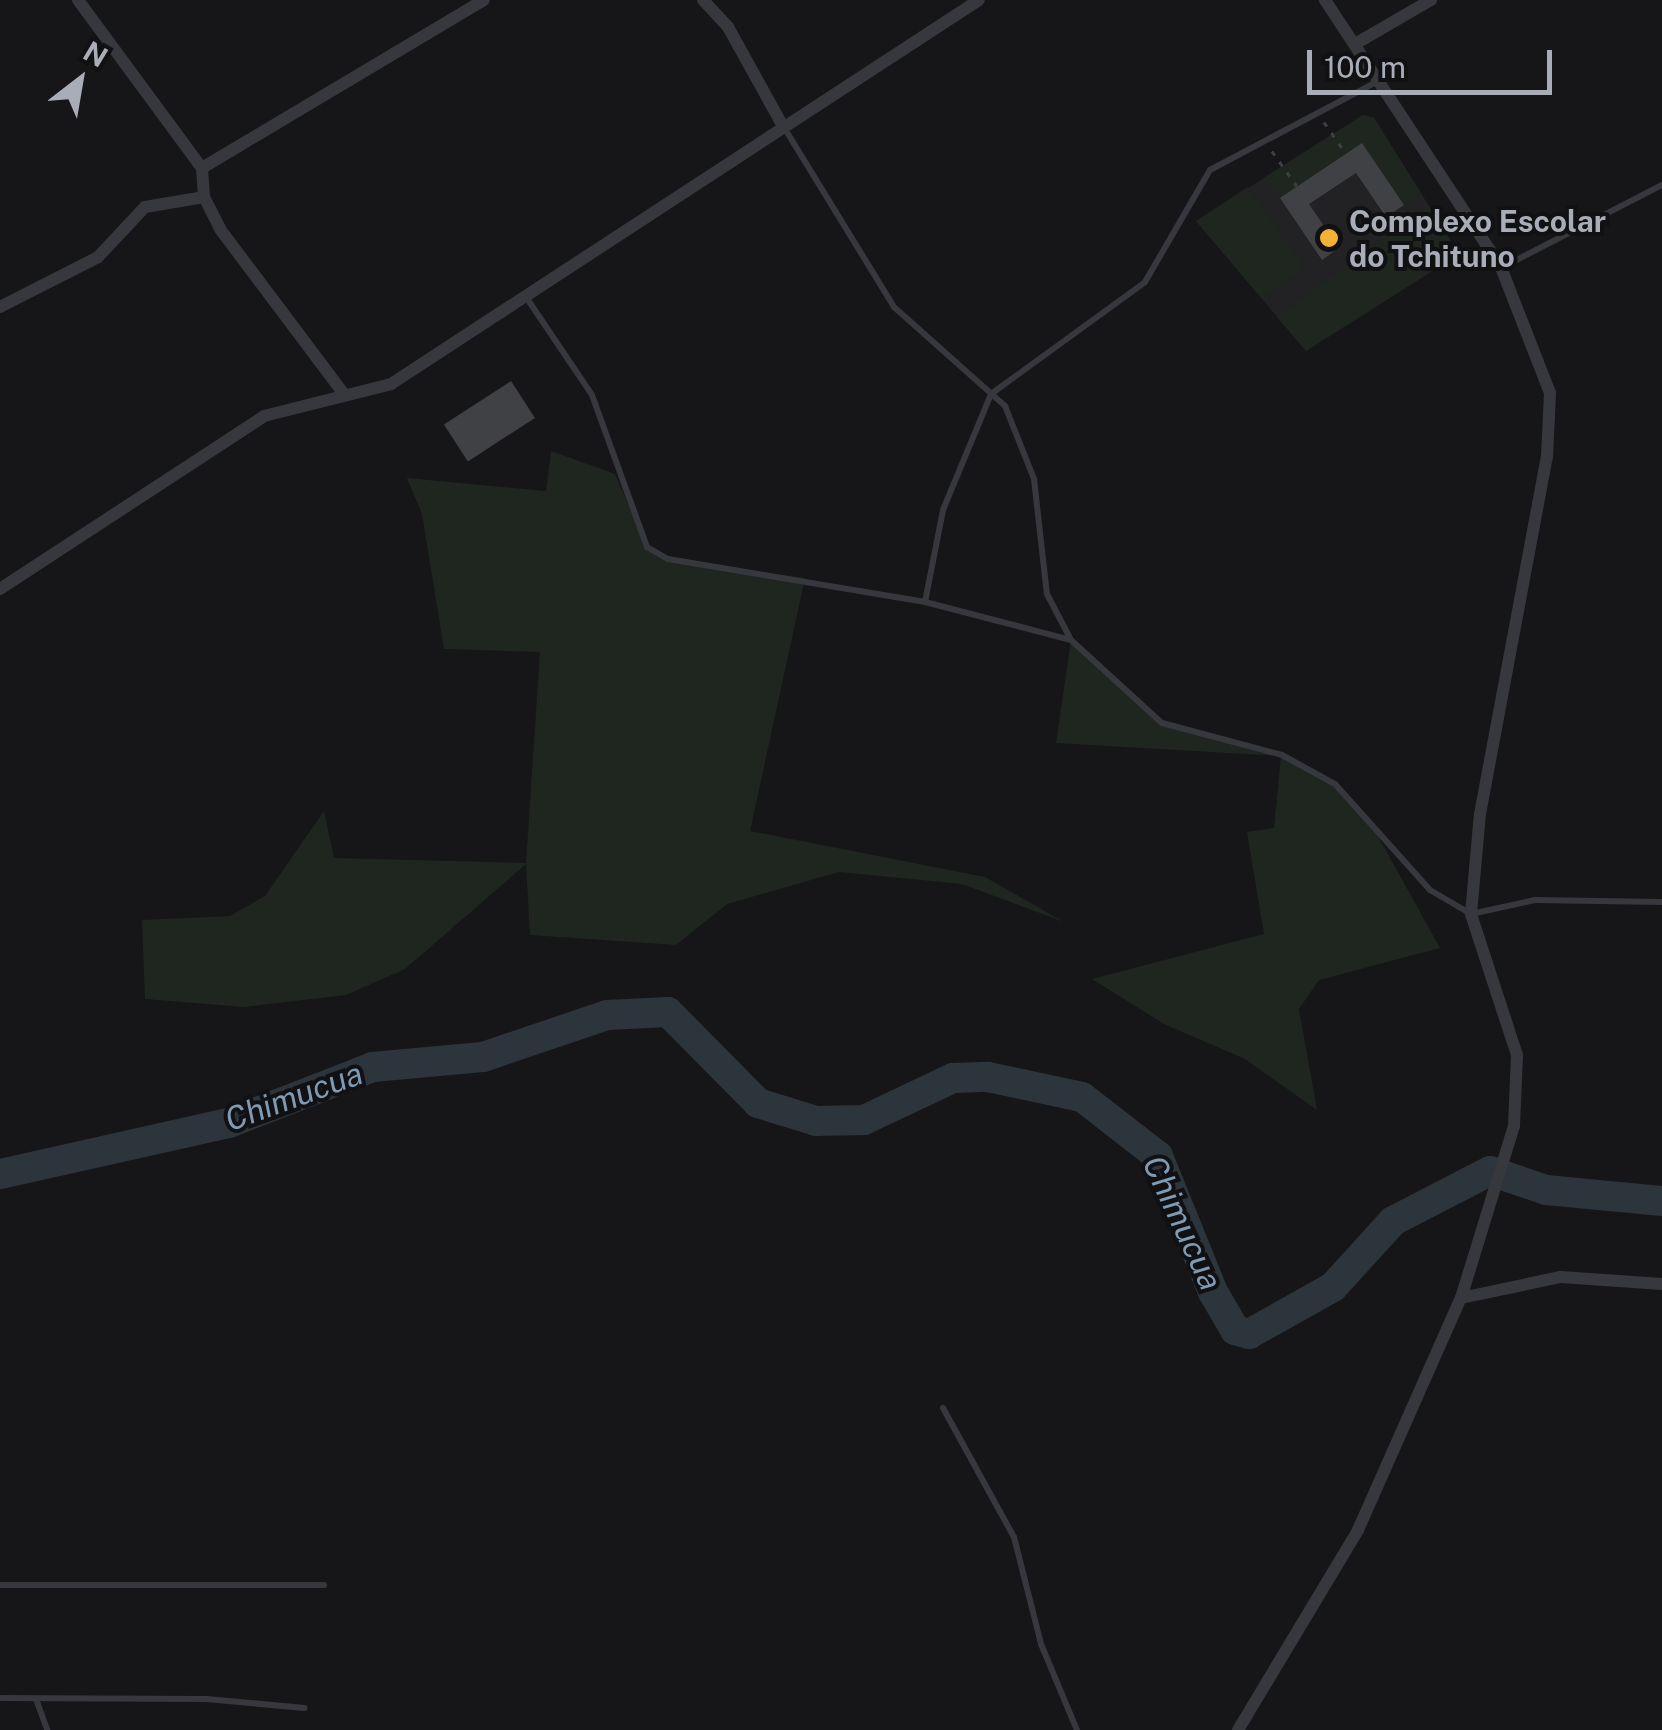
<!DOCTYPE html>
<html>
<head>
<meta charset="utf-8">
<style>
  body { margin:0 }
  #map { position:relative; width:1662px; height:1730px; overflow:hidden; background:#161618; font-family:"Public Sans",sans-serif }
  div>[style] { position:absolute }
  .built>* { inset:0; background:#222225 }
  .green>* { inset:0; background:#1e261f }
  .river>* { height:30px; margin:-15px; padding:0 15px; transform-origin:15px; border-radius:15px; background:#2c353c }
  .building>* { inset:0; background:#404145; transform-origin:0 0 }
  .path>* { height:2.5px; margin-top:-1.25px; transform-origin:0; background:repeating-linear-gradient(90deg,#3d3f44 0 5px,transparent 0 13px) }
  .lane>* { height:6px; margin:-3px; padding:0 3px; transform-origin:3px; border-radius:3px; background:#37383d }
  .street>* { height:12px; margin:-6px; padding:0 6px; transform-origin:6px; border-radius:6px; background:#37383d }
  .dots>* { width:28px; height:28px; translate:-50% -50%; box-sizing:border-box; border:5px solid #111113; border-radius:50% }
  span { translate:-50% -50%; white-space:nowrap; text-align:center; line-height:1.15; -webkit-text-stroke:8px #111113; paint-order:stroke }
  .poi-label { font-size:30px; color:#a8adb8; font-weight:700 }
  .left { translate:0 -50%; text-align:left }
  .water-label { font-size:32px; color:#7f9bb3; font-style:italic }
  .north { position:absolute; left:30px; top:30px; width:100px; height:100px; -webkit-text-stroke:8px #111113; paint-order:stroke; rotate:31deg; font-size:28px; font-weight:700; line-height:40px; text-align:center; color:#a8adb8 }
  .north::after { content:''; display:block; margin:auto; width:35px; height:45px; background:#a8adb8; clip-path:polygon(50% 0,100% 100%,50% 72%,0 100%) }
  .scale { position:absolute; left:1307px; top:50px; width:245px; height:45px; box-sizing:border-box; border:5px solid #a8adb8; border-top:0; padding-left:12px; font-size:30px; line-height:35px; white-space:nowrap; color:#a8adb8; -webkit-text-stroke:8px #111113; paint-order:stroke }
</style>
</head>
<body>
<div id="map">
  <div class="built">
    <div style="clip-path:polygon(1363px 115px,1374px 118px,1459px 254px,1306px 351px,1196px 221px)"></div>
  </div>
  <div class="green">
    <div style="clip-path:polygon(1363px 115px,1374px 118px,1421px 193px,1404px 205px,1362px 143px,1280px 198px,1265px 177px)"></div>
    <div style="clip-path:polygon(1248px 187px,1304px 267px,1262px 299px,1196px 221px)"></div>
    <div style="clip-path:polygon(1429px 206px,1459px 254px,1306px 351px,1277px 317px)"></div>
    <div style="clip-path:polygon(551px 451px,615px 474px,647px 547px,668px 559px,805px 578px,750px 831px,985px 877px,1064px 922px,962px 884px,839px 872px,727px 904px,676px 945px,530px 935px,526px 864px,405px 969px,346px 995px,244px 1007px,145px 999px,142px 920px,230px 916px,265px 896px,324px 811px,334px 858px,526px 863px,540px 652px,444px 649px,422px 514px,407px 478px,546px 491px)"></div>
    <div style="clip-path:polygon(1071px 640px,1162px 723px,1282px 755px,1335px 784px,1373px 827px,1440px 948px,1319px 980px,1299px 1009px,1317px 1110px,1245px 1059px,1164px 1024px,1092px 979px,1264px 934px,1247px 832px,1274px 828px,1281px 756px,1056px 743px)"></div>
  </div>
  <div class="river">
    <div style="left:0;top:1174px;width:235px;rotate:-12.6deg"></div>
    <div style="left:229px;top:1123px;width:155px;rotate:-21.3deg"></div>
    <div style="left:373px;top:1067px;width:110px;rotate:-5.2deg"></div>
    <div style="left:483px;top:1057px;width:131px;rotate:-18.7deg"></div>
    <div style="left:607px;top:1015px;width:61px;rotate:-2.8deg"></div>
    <div style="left:668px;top:1012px;width:128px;rotate:45.3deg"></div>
    <div style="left:758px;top:1103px;width:61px;rotate:17.2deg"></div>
    <div style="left:816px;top:1121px;width:48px;rotate:-1.2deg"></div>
    <div style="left:864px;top:1120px;width:98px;rotate:-25.3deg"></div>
    <div style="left:953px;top:1078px;width:35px;rotate:-2deg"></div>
    <div style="left:988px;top:1077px;width:96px;rotate:12deg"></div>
    <div style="left:1082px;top:1097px;width:96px;rotate:37.8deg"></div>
    <div style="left:1158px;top:1156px;width:147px;rotate:68deg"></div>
    <div style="left:1213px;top:1292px;width:44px;rotate:59.9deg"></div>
    <div style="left:1235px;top:1330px;width:15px;rotate:16deg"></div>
    <div style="left:1249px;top:1334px;width:96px;rotate:-29.2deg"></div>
    <div style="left:1333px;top:1287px;width:89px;rotate:-47.7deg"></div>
    <div style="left:1393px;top:1221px;width:109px;rotate:-27.3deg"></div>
    <div style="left:1490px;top:1171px;width:59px;rotate:18.7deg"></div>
    <div style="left:1546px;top:1190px;width:117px;rotate:5.4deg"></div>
  </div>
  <div class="building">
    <div style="clip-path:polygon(1362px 143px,1404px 205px,1386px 217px,1356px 173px,1309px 204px,1339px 248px,1322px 260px,1280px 198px)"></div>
    <div style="left:511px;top:381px;width:44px;height:80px;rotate:57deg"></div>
  </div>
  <div class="path">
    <div style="left:1324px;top:122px;width:39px;rotate:55deg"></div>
    <div style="left:1272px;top:151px;width:43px;rotate:54.5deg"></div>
  </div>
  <div class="lane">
    <div style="left:785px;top:129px;width:209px;rotate:58.5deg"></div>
    <div style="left:894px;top:307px;width:149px;rotate:41.7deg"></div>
    <div style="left:1005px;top:406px;width:79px;rotate:68.3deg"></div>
    <div style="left:1034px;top:479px;width:116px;rotate:83.6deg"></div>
    <div style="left:1047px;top:594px;width:50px;rotate:62.4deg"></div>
    <div style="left:1503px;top:267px;width:179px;rotate:-27.3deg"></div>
    <div style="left:526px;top:297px;width:118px;rotate:56deg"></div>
    <div style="left:592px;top:395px;width:162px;rotate:70.1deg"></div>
    <div style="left:647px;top:547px;width:24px;rotate:30deg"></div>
    <div style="left:668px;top:559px;width:261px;rotate:9.5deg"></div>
    <div style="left:925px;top:602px;width:151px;rotate:14.6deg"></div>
    <div style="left:1071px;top:640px;width:123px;rotate:42.4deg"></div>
    <div style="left:1162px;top:723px;width:124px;rotate:14.9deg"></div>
    <div style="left:1282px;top:755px;width:60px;rotate:28.7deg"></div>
    <div style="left:1335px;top:784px;width:142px;rotate:48.1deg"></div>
    <div style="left:1430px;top:890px;width:48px;rotate:30.3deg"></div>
    <div style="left:1471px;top:914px;width:66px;rotate:-12.3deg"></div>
    <div style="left:1535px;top:900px;width:127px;rotate:0.9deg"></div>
    <div style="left:925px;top:602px;width:94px;rotate:-78.9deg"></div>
    <div style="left:943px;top:510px;width:126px;rotate:-67.5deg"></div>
    <div style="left:991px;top:394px;width:190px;rotate:-36deg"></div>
    <div style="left:1145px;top:282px;width:129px;rotate:-59.9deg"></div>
    <div style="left:1210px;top:170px;width:188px;rotate:-27.9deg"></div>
    <div style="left:943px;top:1408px;width:147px;rotate:61.2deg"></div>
    <div style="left:1014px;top:1537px;width:110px;rotate:75.8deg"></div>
    <div style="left:1041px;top:1644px;width:93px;rotate:67.3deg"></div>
    <div style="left:0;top:1585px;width:324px"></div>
    <div style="left:0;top:1698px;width:206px;rotate:0.3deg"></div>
    <div style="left:206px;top:1699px;width:99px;rotate:5.2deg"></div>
    <div style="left:36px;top:1699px;width:33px;rotate:70deg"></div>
  </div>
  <div class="street">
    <div style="left:78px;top:0;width:209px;rotate:53.6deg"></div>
    <div style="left:202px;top:168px;width:29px;rotate:86deg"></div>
    <div style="left:204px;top:197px;width:36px;rotate:63deg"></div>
    <div style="left:220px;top:229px;width:205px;rotate:53.1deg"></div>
    <div style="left:703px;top:0;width:37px;rotate:47deg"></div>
    <div style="left:728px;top:27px;width:115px;rotate:61deg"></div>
    <div style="left:1355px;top:44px;width:88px;rotate:-30.1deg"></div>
    <div style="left:202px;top:168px;width:328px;rotate:-30.8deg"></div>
    <div style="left:0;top:307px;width:110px;rotate:-27deg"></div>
    <div style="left:98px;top:257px;width:69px;rotate:-46.8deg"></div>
    <div style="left:145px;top:207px;width:60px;rotate:-9.6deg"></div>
    <div style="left:0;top:589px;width:316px;rotate:-33.2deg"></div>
    <div style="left:264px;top:416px;width:131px;rotate:-14.1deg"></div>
    <div style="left:391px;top:384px;width:702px;rotate:-33.15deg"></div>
    <div style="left:1461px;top:1298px;width:102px;rotate:-11.9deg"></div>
    <div style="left:1561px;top:1277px;width:101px;rotate:4deg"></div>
    <div style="left:1238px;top:1730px;width:233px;rotate:-59deg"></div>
    <div style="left:1358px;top:1530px;width:254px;rotate:-66.1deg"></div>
    <div style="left:1461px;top:1298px;width:180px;rotate:-72.9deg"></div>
    <div style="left:1514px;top:1126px;width:71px;rotate:-87.6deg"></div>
    <div style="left:1517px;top:1055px;width:148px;rotate:-108.1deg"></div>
    <div style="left:1471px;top:914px;width:100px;rotate:-84.9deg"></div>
    <div style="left:1480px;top:814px;width:363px;rotate:-79.4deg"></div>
    <div style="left:1547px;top:457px;width:64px;rotate:-87.3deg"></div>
    <div style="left:1550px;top:393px;width:135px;rotate:-111.3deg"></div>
    <div style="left:1501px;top:267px;width:320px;rotate:-123.4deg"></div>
  </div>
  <div class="dots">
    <div style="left:1329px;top:238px;background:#f2b134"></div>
  </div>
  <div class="poi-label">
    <span class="left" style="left:1349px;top:238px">Complexo Escolar<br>do Tchituno</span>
  </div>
  <div class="water-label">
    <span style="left:294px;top:1097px;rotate:-20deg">Chimucua</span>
    <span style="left:1182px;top:1223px;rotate:65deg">Chimucua</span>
  </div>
  <div class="north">N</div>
  <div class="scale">100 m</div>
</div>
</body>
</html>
